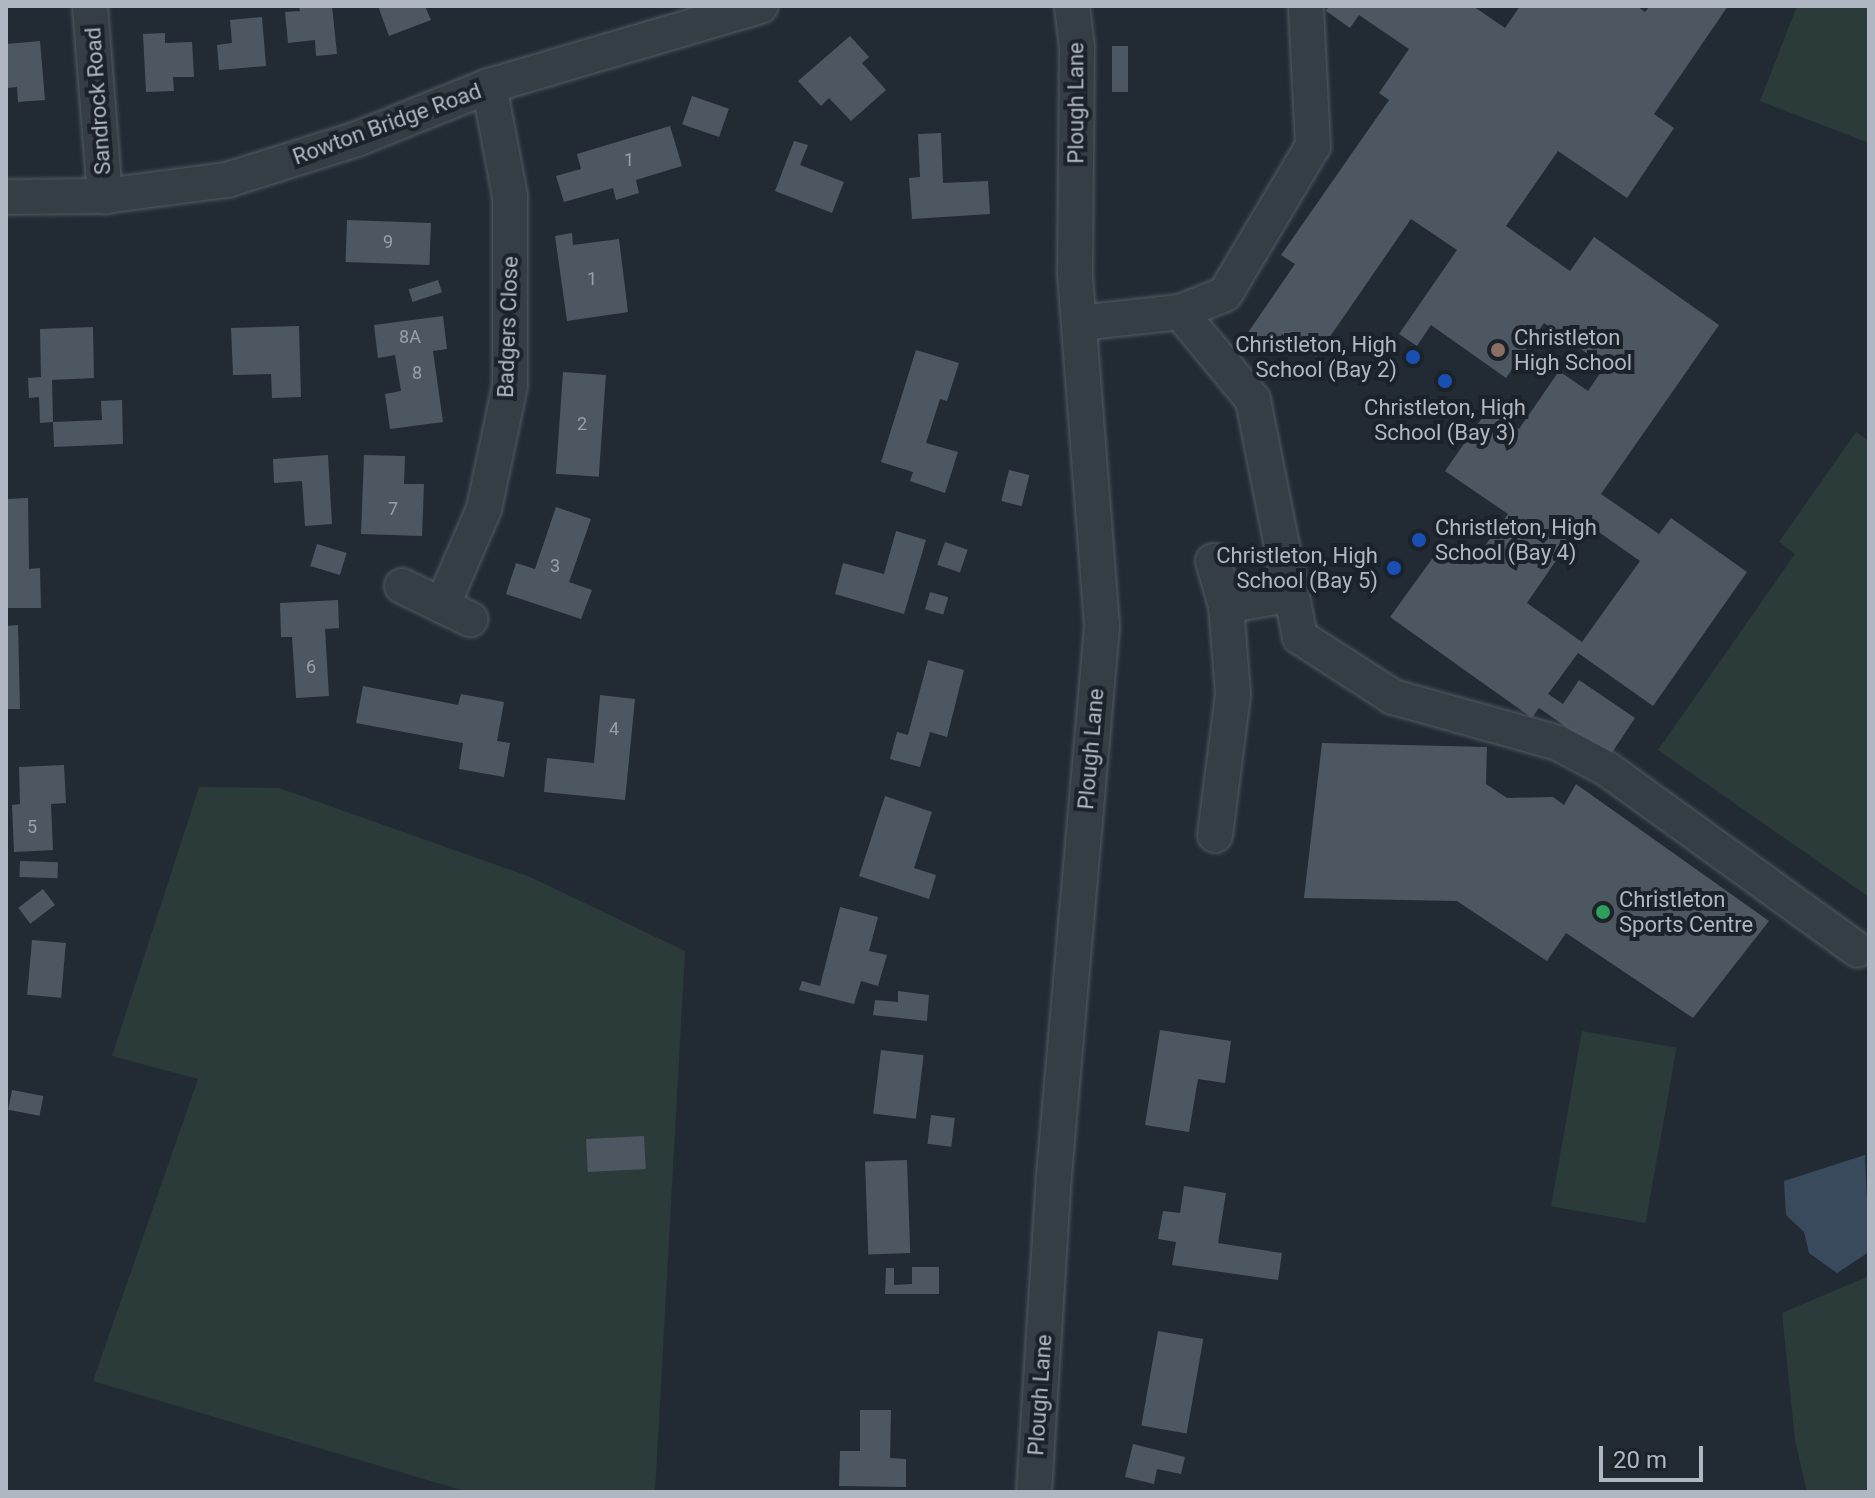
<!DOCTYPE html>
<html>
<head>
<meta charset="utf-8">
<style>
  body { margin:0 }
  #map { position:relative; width:1875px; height:1498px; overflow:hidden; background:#222b34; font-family:Roboto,sans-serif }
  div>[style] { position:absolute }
  .green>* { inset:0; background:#2a3b3a; transform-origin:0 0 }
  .water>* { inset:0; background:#394a5c }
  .building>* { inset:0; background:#4d5762; transform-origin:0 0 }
  .roads { filter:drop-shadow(0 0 2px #525b63) drop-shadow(0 0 2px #525b63) }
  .minor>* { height:34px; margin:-17px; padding:0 17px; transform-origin:17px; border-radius:17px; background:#353d45 }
  .dots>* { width:22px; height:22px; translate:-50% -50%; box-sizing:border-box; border:4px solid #1b2229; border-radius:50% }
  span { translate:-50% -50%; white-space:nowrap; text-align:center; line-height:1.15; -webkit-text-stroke:8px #1b2229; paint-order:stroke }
  .number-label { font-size:18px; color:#96a0aa }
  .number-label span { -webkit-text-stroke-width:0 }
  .street-label { font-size:22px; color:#afb8c2 }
  .poi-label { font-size:22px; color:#afb8c2 }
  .left { translate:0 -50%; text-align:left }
  .right { translate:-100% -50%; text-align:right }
  .frame { position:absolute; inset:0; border:8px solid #afb8c2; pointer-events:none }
  .scale { position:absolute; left:1599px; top:1446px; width:104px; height:36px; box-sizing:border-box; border:4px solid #afb8c2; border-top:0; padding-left:10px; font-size:24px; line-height:28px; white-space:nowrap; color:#afb8c2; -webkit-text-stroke:6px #1b2229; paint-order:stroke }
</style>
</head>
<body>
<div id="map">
  <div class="green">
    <div style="clip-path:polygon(1797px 6px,1869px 6px,1869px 143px,1760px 101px)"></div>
    <div style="clip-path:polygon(1856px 432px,1869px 441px,1869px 897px,1658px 750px,1795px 554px,1779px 542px)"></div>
    <div style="clip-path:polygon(199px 787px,279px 788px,528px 876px,685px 951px,655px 1492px,468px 1492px,93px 1381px,198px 1079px,112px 1056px)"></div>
    <div style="left:1582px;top:1031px;width:96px;height:178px;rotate:10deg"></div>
    <div style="clip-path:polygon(1869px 1276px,1869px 1492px,1807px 1492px,1795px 1440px,1782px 1313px)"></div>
  </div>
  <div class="water">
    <div style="clip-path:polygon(1865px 1155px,1869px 1252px,1837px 1273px,1809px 1253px,1804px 1232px,1786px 1215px,1784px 1181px)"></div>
  </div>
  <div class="building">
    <div style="clip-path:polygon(299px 6px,332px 6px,337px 54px,316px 56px,315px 40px,288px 43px,285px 12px,300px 11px)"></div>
    <div style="clip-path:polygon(378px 6px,425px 6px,431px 20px,389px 36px)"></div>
    <div style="clip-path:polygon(evenodd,1329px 6px,1473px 6px,1505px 28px,1520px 6px,1637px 6px,1645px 12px,1650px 6px,1728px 6px,1654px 114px,1674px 128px,1627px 198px,1558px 151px,1506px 226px,1570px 271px,1594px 237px,1719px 325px,1601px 494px,1659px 534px,1671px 518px,1747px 572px,1653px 706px,1578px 653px,1548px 694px,1563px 704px,1579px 680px,1635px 718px,1609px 757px,1539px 708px,1532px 718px,1390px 617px,1442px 545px,1471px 565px,1508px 514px,1445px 471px,1489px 408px,1519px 429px,1559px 371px,1588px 391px,1605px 366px,1544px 323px,1506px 378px,1431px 325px,1417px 346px,1399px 334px,1457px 250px,1411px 219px,1316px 357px,1282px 334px,1271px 351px,1247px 334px,1295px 264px,1281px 255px,1389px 100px,1379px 93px,1409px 49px,1359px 15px,1350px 28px,1326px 11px,1329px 6px,1583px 521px,1640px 561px,1582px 642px,1527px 603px,1583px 521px)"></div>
    <div style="clip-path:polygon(262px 17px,266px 66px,219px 70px,217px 45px,232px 43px,230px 20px)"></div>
    <div style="clip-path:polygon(165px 33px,165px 43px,192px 42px,194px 77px,173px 77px,174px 91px,146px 92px,143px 34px)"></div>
    <div style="clip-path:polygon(850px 36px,869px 57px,862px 63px,886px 90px,851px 121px,829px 98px,821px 106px,798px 81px)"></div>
    <div style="clip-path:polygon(40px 41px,45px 100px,18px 102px,17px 87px,6px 88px,6px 44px)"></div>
    <div style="left:1112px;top:46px;width:16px;height:46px"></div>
    <div style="left:692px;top:96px;width:39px;height:30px;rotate:19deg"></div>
    <div style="clip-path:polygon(670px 126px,682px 166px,636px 180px,639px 193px,616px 200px,613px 188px,564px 202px,556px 176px,581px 169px,577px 154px)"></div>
    <div style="clip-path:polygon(941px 133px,943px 183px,988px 181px,990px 214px,912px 219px,909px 178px,920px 177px,918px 134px)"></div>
    <div style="clip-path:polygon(794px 141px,808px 145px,800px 165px,844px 182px,832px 213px,775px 191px)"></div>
    <div style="left:347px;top:220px;width:84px;height:42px;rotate:2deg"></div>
    <div style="clip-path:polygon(572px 233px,573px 245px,619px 239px,628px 312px,567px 321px,555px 236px)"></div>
    <div style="left:438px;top:280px;width:13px;height:31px;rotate:72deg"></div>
    <div style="clip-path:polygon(443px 316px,447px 349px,433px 351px,443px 422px,390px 429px,385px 394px,401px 391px,395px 355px,378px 358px,374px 325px)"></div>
    <div style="clip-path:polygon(299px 326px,301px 397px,272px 398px,271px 374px,233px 375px,231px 328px)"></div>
    <div style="clip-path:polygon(93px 327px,94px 378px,52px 380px,53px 422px,40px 423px,39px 397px,29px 398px,28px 378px,41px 377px,40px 329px)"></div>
    <div style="clip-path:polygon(916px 350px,959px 363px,947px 401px,940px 399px,926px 443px,958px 452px,945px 493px,910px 481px,913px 472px,881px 462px)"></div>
    <div style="left:563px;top:372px;width:43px;height:102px;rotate:4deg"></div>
    <div style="clip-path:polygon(122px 400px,123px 444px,54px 447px,53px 422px,102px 420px,101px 401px)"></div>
    <div style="clip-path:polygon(328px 455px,332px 524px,305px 526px,302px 481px,274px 483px,273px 459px)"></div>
    <div style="clip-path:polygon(364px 455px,405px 456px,404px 484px,424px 484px,422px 536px,361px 534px)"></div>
    <div style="left:1009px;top:470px;width:21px;height:32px;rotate:14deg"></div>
    <div style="clip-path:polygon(28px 498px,29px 569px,40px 568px,41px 608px,6px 608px,6px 499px)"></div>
    <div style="clip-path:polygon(556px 507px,591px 519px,569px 582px,592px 590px,581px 619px,506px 594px,516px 563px,535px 569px)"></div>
    <div style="clip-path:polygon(896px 531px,926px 540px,904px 614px,835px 594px,843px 563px,884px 574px)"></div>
    <div style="left:945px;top:542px;width:24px;height:24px;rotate:19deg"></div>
    <div style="left:317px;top:544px;width:31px;height:23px;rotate:17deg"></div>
    <div style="left:930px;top:592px;width:19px;height:18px;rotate:16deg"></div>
    <div style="clip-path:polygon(338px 600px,339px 628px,325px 629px,329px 696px,296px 698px,292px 637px,281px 637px,280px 603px)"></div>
    <div style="clip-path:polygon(18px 625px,20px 709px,6px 709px,6px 626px)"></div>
    <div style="clip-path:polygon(928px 660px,964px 670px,947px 737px,930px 732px,920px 767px,890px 759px,897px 732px,908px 735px)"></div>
    <div style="clip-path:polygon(363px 686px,458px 705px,461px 694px,504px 702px,497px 741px,510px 743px,504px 777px,459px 769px,463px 743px,356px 723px)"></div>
    <div style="clip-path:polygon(600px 695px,635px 699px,625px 800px,544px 792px,547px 758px,594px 763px)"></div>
    <div style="clip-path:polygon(1322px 743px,1487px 747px,1486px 784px,1507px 798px,1553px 797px,1564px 805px,1576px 784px,1769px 921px,1693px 1018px,1566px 933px,1547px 961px,1457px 901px,1304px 898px)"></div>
    <div style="clip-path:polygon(64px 765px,66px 803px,51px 804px,53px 850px,14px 852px,12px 805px,20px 804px,19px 767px)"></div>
    <div style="clip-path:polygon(885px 796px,932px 812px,914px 868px,936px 875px,929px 899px,859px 876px)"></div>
    <div style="left:20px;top:861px;width:38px;height:16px;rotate:2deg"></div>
    <div style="left:43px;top:889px;width:20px;height:31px;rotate:53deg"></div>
    <div style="clip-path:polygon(840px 907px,878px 917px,869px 951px,887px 955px,878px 986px,861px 981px,854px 1004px,799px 990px,802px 981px,820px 986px)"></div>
    <div style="left:32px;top:940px;width:34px;height:55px;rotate:5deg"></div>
    <div style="clip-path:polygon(898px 991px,929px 995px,927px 1021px,873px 1015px,875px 1000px,898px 1002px)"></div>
    <div style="clip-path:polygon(1160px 1030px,1231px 1041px,1225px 1083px,1198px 1079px,1189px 1132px,1145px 1125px)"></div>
    <div style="left:881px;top:1050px;width:43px;height:64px;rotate:7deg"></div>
    <div style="left:12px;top:1090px;width:32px;height:20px;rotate:11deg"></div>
    <div style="left:931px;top:1115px;width:24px;height:29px;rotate:7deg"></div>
    <div style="left:644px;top:1136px;width:33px;height:58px;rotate:87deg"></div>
    <div style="left:907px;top:1160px;width:93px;height:42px;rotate:88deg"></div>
    <div style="clip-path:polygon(1184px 1186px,1226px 1193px,1218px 1243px,1282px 1253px,1278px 1280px,1172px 1265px,1176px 1242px,1158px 1239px,1163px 1211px,1180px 1213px)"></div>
    <div style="clip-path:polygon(912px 1267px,939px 1267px,939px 1294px,885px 1294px,886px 1268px,894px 1268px,894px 1285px,912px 1284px)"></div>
    <div style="left:1158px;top:1331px;width:46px;height:96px;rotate:10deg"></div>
    <div style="clip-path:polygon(860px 1410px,891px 1410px,890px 1458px,906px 1459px,906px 1487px,839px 1486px,840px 1451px,860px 1451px)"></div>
    <div style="clip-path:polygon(1133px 1444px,1185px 1457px,1181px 1474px,1157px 1469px,1154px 1484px,1125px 1477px)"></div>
  </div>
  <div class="roads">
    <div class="minor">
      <div style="left:90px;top:6px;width:191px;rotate:85.5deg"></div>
      <div style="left:6px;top:197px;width:99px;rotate:-0.6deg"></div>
      <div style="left:105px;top:196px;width:123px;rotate:-7.5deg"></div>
      <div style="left:227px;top:180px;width:136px;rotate:-17.5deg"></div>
      <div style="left:357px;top:139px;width:142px;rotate:-21.9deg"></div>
      <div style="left:489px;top:86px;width:283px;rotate:-16.4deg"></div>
      <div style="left:1180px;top:312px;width:114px;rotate:50.3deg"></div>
      <div style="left:1253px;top:400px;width:242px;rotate:78.8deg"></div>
      <div style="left:1300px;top:637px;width:111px;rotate:32.8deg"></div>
      <div style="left:1393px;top:697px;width:171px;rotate:15.6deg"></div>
      <div style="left:1558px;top:743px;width:55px;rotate:28deg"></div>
      <div style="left:1607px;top:769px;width:309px;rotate:35.8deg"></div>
      <div style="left:1079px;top:323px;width:102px;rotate:-6.2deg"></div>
      <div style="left:1180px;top:312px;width:48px;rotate:-21.8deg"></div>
      <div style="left:1225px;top:294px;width:172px;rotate:-59.3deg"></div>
      <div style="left:1313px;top:146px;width:140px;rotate:-92.9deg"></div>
      <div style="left:1213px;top:561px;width:47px;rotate:73.9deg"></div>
      <div style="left:402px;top:586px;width:76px;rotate:25.9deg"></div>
      <div style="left:442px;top:606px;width:106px;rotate:-66.6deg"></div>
      <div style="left:484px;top:509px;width:126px;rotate:-78.1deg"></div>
      <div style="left:510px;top:386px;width:190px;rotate:-90deg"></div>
      <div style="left:510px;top:196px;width:112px;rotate:-100.8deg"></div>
      <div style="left:1215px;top:835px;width:142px;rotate:-82.7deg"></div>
      <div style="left:1233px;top:694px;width:88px;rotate:-94.5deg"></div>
      <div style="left:1226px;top:606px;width:67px;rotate:-10.3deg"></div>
      <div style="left:1034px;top:1492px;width:318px;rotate:-86.4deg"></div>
      <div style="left:1054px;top:1175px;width:551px;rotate:-85deg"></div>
      <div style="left:1102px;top:626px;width:355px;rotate:-94.4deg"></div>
      <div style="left:1075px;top:272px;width:225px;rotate:-89.5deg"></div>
      <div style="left:1077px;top:47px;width:41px;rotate:-97deg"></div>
    </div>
  </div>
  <div class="dots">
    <div style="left:1498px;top:350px;background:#8d6e63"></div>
    <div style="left:1413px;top:357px;background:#1a4fb4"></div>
    <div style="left:1445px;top:381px;background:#1a4fb4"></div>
    <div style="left:1419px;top:540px;background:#1a4fb4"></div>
    <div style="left:1394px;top:568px;background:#1a4fb4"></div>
    <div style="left:1603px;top:912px;background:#2e9e5b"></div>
  </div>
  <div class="number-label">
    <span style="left:629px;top:160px">1</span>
    <span style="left:388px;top:242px">9</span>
    <span style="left:592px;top:279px">1</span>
    <span style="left:410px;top:337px">8A</span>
    <span style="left:417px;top:373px">8</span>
    <span style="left:582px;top:424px">2</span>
    <span style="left:393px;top:509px">7</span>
    <span style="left:555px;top:566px">3</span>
    <span style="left:311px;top:667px">6</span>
    <span style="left:614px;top:729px">4</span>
    <span style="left:32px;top:827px">5</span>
  </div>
  <div class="street-label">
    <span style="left:98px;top:101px;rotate:-94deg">Sandrock Road</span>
    <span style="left:1076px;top:103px;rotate:-90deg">Plough Lane</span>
    <span style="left:387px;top:124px;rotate:-20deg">Rowton Bridge Road</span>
    <span style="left:508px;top:327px;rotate:-88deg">Badgers Close</span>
    <span style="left:1091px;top:749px;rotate:-85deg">Plough Lane</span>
    <span style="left:1040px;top:1395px;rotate:-86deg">Plough Lane</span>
  </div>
  <div class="poi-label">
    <span class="left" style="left:1514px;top:350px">Christleton<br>High School</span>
    <span class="right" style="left:1397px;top:357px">Christleton, High<br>School (Bay 2)</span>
    <span style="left:1445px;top:420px">Christleton, High<br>School (Bay 3)</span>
    <span class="left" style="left:1435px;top:540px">Christleton, High<br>School (Bay 4)</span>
    <span class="right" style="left:1378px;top:568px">Christleton, High<br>School (Bay 5)</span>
    <span class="left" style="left:1619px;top:912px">Christleton<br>Sports Centre</span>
  </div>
  <div class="frame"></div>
  <div class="scale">20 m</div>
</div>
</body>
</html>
